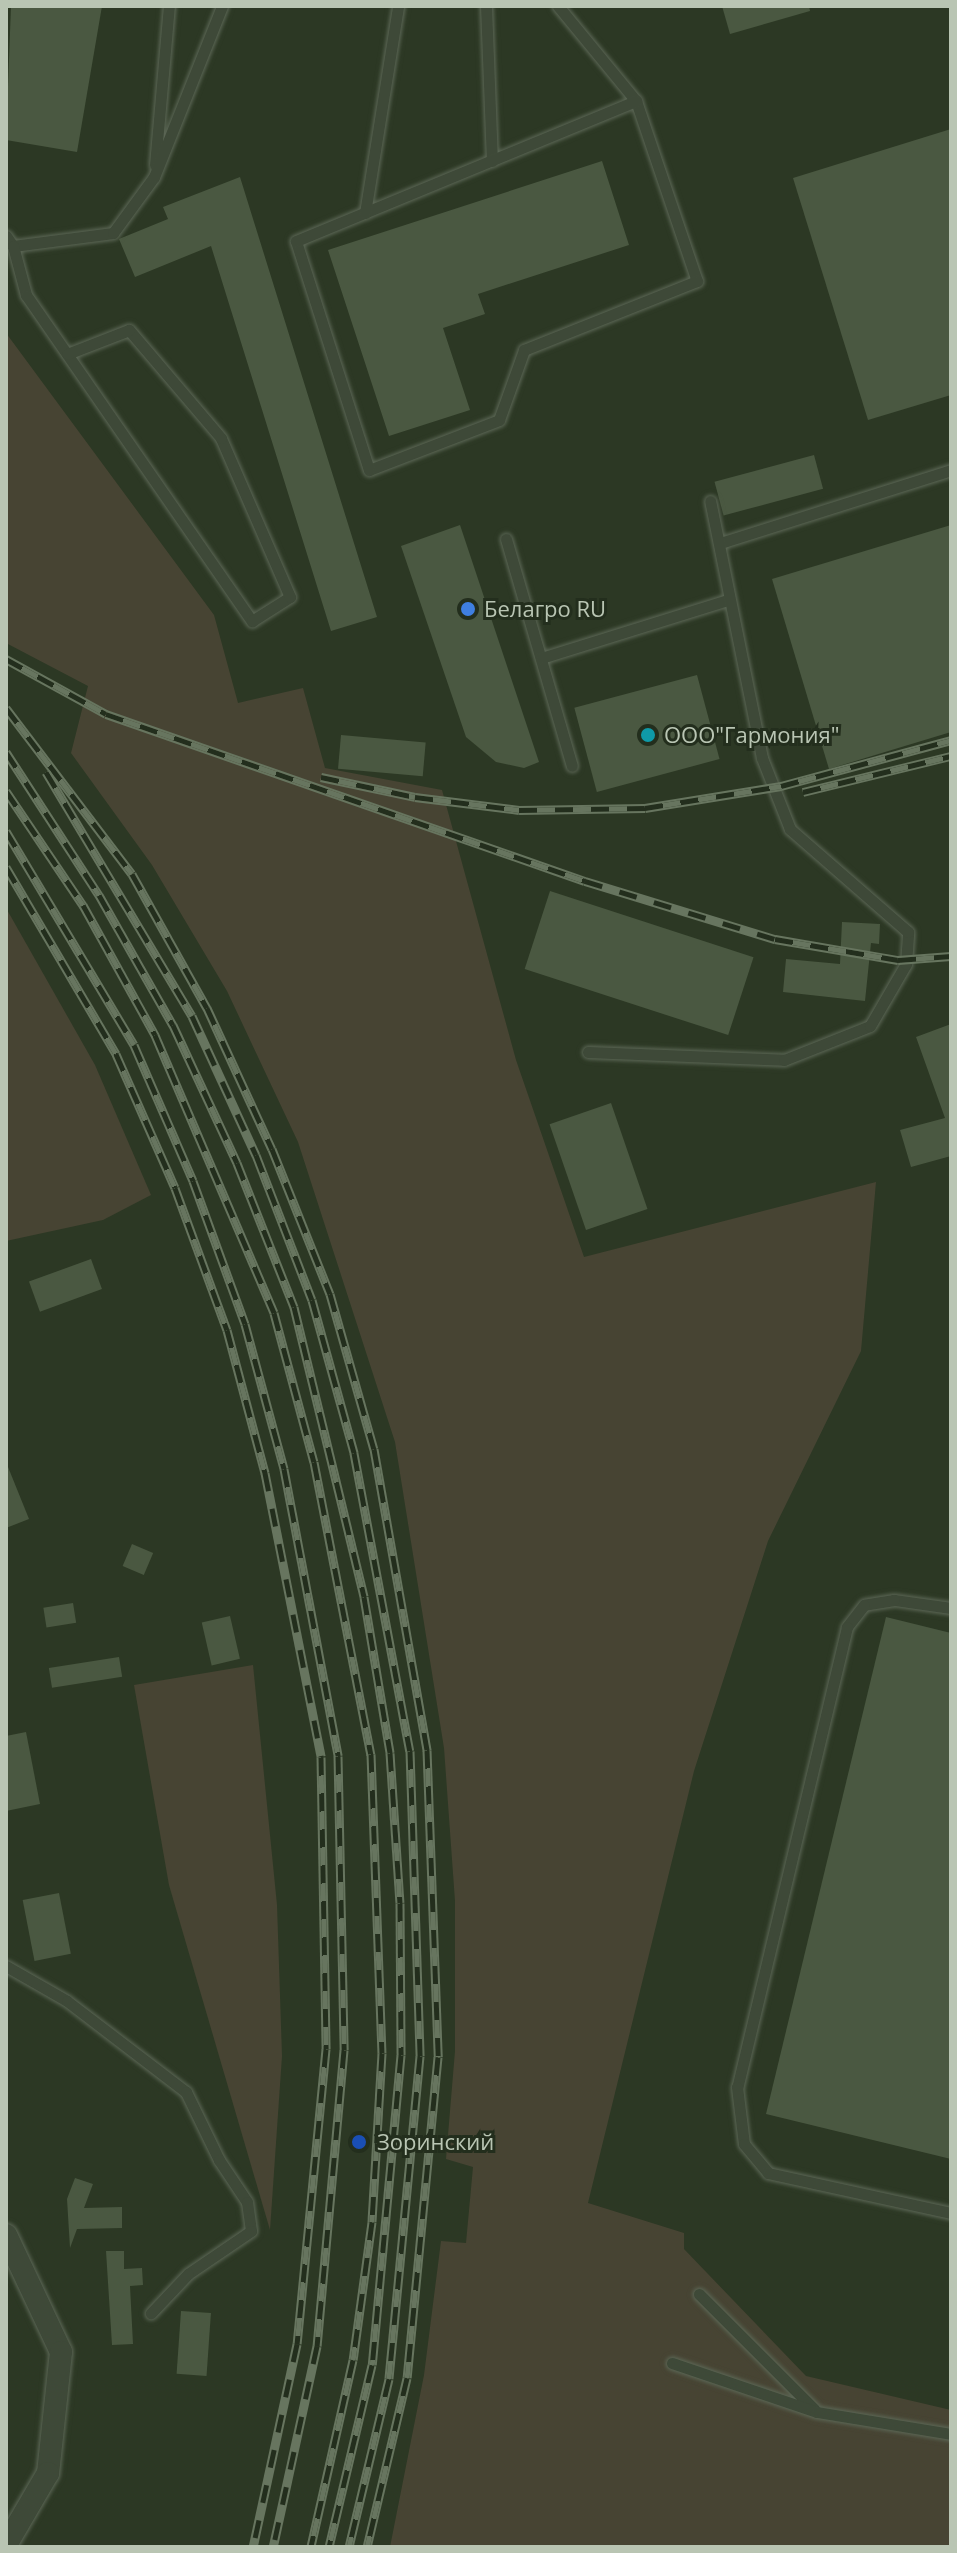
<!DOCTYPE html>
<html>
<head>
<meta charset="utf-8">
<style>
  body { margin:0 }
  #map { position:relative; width:957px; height:2553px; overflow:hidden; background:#2c3824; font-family:"Open Sans",sans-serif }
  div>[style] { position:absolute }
  .green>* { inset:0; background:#474433 }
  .building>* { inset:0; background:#4a5841; transform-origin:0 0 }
  .roads { filter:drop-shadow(0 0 2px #5c6756) drop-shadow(0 0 2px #5c6756) }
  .service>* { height:11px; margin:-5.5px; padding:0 5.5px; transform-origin:5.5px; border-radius:5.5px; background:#3e4938 }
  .minor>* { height:22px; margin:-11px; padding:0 11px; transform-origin:11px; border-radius:11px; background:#3e4938 }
  .rail>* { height:9px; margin-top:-4.5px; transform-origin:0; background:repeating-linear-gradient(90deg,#232e1d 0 18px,#67755f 0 36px); box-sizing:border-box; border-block:2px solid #67755f }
  .dots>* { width:22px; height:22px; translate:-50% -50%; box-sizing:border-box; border:4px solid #232e1d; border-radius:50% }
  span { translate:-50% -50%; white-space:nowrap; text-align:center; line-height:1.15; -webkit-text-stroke:6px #232e1d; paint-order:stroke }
  .poi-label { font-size:22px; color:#b9c5b3 }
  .left { translate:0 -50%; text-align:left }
  .frame { position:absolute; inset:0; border:8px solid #b9c5b3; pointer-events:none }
</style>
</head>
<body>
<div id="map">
  <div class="green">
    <div style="clip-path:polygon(6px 333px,214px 615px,238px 703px,303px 688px,325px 768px,442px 790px,516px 1060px,584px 1257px,876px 1182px,861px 1351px,768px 1541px,694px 1771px,588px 2203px,684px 2233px,684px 2249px,806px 2376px,951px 2410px,951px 2547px,390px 2547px,424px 2375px,441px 2241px,466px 2243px,473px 2167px,446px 2159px,455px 2051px,455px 1901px,444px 1748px,395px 1442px,298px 1142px,227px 991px,152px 865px,71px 753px,88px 686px,6px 643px)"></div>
    <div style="clip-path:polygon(6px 908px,95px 1065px,151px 1195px,103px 1220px,6px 1241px)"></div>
    <div style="clip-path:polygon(253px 1665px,277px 1905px,282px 2056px,270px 2230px,169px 1885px,134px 1685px)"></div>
  </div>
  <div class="building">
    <div style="clip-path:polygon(11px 6px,102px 6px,77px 152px,6px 140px)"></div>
    <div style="clip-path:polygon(722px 6px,809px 6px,810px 11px,730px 34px)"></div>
    <div style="clip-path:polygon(951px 129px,951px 395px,868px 420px,793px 178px)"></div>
    <div style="clip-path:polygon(602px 161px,629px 245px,478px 294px,485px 314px,443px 328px,470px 410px,389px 436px,328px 250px)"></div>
    <div style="clip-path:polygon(240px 177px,377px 617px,331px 631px,211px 246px,135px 277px,119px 239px,168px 219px,163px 207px)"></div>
    <div style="left:814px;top:455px;width:35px;height:103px;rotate:75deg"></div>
    <div style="clip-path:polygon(460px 525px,539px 762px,524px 768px,496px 762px,466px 737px,401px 546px)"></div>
    <div style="clip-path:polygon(951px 525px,951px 732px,829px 769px,772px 579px)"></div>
    <div style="left:697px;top:675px;width:87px;height:127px;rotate:75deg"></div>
    <div style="left:341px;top:735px;width:85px;height:34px;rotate:5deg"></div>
    <div style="left:550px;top:891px;width:214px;height:82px;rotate:18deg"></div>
    <div style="clip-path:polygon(842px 922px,880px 924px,879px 944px,871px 943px,865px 1001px,783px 992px,786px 959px,840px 964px)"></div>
    <div style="clip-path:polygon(951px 1024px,951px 1156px,911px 1167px,900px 1130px,945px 1118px,916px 1037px)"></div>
    <div style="left:611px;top:1103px;width:112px;height:65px;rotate:71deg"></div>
    <div style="left:91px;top:1259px;width:32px;height:66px;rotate:70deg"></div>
    <div style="clip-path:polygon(6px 1462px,29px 1519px,6px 1528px)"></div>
    <div style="left:132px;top:1544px;width:23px;height:24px;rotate:23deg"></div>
    <div style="left:73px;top:1603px;width:20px;height:30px;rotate:81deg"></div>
    <div style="left:230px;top:1616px;width:44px;height:29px;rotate:77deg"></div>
    <div style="clip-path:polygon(886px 1617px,951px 1633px,951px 2159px,766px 2114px)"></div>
    <div style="left:119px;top:1657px;width:20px;height:71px;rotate:81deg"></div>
    <div style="clip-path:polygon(26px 1732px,40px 1804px,6px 1811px,6px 1736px)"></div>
    <div style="left:59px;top:1893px;width:62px;height:37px;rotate:79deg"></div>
    <div style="clip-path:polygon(75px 2178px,93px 2184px,84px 2208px,122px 2207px,122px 2228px,77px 2229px,70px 2248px,67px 2199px)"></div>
    <div style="clip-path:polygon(106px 2251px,124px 2251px,124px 2269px,142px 2268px,143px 2285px,130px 2286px,133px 2344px,112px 2345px)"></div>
    <div style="left:181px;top:2311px;width:30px;height:63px;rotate:4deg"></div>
  </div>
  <div class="roads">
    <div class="service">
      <div style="left:486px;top:6px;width:155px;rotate:87.8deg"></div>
      <div style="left:558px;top:6px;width:123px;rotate:50.6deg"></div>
      <div style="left:636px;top:101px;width:190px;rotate:71.3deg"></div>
      <div style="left:697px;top:281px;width:186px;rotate:158.3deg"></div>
      <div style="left:524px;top:350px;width:74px;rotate:109.7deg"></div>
      <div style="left:499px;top:420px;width:139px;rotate:159deg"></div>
      <div style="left:369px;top:470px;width:240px;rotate:-107.7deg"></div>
      <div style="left:296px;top:241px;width:368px;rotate:-22.4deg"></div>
      <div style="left:155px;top:165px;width:160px;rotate:-85deg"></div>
      <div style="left:365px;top:213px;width:210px;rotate:-80.9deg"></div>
      <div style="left:6px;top:236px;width:12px;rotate:55deg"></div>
      <div style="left:13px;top:246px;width:101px;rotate:-7.4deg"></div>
      <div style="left:113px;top:233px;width:69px;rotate:-53.8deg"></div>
      <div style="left:154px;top:177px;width:184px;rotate:-68.3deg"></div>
      <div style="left:13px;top:246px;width:51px;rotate:75.1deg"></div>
      <div style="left:26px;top:295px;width:397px;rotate:55.3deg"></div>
      <div style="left:252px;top:621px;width:45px;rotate:-32.3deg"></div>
      <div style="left:290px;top:597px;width:173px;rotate:-113.5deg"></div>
      <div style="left:221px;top:438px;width:142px;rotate:-130.4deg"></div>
      <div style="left:129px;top:330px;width:66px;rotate:158.8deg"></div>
      <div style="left:506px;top:539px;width:236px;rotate:73.8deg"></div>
      <div style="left:720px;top:543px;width:242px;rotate:-17.5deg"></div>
      <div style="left:541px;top:658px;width:195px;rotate:-17.3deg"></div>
      <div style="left:588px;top:1052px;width:196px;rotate:2.3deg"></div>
      <div style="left:784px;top:1060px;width:92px;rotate:-21.6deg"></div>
      <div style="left:870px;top:1026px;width:72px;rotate:-59.9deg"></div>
      <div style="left:906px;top:964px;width:32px;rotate:-86deg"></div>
      <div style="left:908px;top:932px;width:157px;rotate:-138.9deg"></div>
      <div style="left:790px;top:829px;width:76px;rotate:-111.5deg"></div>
      <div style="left:762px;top:758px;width:262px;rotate:-101.4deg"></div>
      <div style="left:951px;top:1608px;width:58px;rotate:-172deg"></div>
      <div style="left:894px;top:1600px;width:30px;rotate:171deg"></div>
      <div style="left:864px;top:1605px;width:28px;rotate:128deg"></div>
      <div style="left:847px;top:1627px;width:473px;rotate:103.4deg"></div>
      <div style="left:737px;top:2087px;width:57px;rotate:83deg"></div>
      <div style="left:744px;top:2144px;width:38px;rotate:50deg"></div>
      <div style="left:768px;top:2173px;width:187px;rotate:12.3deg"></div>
      <div style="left:6px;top:1966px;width:70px;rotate:29.8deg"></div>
      <div style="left:67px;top:2001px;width:150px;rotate:37.4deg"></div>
      <div style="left:186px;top:2092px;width:76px;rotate:64.1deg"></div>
      <div style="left:219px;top:2160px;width:50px;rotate:56.3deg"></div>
      <div style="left:247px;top:2202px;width:29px;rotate:82deg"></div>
      <div style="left:251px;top:2231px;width:76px;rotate:145.7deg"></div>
      <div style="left:188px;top:2274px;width:54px;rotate:133.5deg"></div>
      <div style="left:699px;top:2294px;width:163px;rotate:45deg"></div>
      <div style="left:672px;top:2363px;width:153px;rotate:18.7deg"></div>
      <div style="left:817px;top:2412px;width:136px;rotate:9.3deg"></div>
    </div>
    <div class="minor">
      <div style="left:6px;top:2235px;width:129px;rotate:64.8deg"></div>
      <div style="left:61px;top:2352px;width:122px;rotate:96.1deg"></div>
      <div style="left:48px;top:2473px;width:83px;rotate:120.3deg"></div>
    </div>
  </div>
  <div class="rail">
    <div style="left:6px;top:659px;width:114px;rotate:28.8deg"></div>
    <div style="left:106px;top:714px;width:507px;rotate:19.22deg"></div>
    <div style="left:585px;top:881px;width:199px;rotate:17deg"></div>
    <div style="left:775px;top:939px;width:125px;rotate:9.7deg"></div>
    <div style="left:898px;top:960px;width:53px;rotate:-4.3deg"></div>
    <div style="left:6px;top:708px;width:208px;rotate:52.8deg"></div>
    <div style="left:132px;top:874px;width:154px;rotate:60.8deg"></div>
    <div style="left:207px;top:1008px;width:155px;rotate:65.3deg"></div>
    <div style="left:272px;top:1149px;width:156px;rotate:68.2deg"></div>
    <div style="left:330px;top:1294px;width:161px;rotate:74.2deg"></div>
    <div style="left:374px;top:1449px;width:306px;rotate:80deg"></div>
    <div style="left:427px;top:1750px;width:307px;rotate:87.9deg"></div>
    <div style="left:438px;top:2057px;width:322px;rotate:95.5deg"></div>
    <div style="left:407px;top:2378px;width:174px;rotate:103.3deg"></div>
    <div style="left:6px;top:752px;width:171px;rotate:57deg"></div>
    <div style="left:99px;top:895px;width:150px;rotate:60.4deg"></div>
    <div style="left:173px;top:1025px;width:152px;rotate:65.1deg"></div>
    <div style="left:237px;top:1163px;width:155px;rotate:68.4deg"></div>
    <div style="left:294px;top:1307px;width:298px;rotate:76.4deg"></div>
    <div style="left:364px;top:1597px;width:158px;rotate:80.5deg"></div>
    <div style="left:390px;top:1753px;width:150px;rotate:86.2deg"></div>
    <div style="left:400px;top:1903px;width:152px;rotate:89.6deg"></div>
    <div style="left:401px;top:2055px;width:311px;rotate:95.3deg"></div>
    <div style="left:372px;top:2365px;width:187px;rotate:103.3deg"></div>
    <div style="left:46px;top:772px;width:284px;rotate:59.1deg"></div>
    <div style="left:192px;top:1016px;width:153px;rotate:65.3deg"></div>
    <div style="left:256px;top:1155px;width:155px;rotate:68.9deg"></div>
    <div style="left:312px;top:1300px;width:159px;rotate:74.6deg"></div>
    <div style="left:354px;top:1453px;width:303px;rotate:79.4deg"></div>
    <div style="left:410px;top:1751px;width:305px;rotate:88.1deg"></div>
    <div style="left:420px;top:2056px;width:324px;rotate:95.5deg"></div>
    <div style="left:389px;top:2379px;width:173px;rotate:103.4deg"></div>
    <div style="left:321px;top:777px;width:96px;rotate:12deg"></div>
    <div style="left:415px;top:797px;width:105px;rotate:7.1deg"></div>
    <div style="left:519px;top:810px;width:126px;rotate:-0.9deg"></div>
    <div style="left:645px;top:808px;width:138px;rotate:-9.2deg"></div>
    <div style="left:781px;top:786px;width:176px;rotate:-15.1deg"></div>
    <div style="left:6px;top:791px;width:138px;rotate:56deg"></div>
    <div style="left:83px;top:905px;width:149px;rotate:61deg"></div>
    <div style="left:155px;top:1035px;width:302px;rotate:66.8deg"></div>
    <div style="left:274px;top:1313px;width:154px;rotate:75deg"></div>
    <div style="left:314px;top:1462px;width:298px;rotate:79deg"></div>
    <div style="left:371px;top:1754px;width:299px;rotate:87.9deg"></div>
    <div style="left:382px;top:2053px;width:169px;rotate:93.4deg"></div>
    <div style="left:372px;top:2222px;width:139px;rotate:97.8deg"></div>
    <div style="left:353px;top:2360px;width:192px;rotate:102.7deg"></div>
    <div style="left:803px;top:792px;width:152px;rotate:-13.7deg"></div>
    <div style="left:6px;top:831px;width:249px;rotate:59.1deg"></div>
    <div style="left:134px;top:1045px;width:148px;rotate:66.5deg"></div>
    <div style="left:193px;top:1181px;width:152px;rotate:70deg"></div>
    <div style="left:245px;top:1324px;width:150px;rotate:74.9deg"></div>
    <div style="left:284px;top:1469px;width:292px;rotate:79.3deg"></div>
    <div style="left:338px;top:1756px;width:294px;rotate:88.8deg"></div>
    <div style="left:344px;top:2050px;width:297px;rotate:95.2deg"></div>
    <div style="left:317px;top:2346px;width:206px;rotate:102.3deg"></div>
    <div style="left:6px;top:867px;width:217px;rotate:59.5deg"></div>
    <div style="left:116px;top:1054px;width:146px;rotate:66.2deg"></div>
    <div style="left:175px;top:1188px;width:151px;rotate:69.9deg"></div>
    <div style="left:227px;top:1330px;width:148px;rotate:75.1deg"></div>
    <div style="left:265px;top:1473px;width:289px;rotate:78.8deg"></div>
    <div style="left:321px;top:1757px;width:292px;rotate:89deg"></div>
    <div style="left:326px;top:2049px;width:296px;rotate:95.6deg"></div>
    <div style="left:297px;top:2344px;width:208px;rotate:102.2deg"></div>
  </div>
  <div class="dots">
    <div style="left:468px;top:609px;background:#3f7fe0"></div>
    <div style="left:648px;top:735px;background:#0f9aa8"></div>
    <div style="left:359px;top:2142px;background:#1a4fb4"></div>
  </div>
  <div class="poi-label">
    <span class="left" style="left:484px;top:609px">Белагро RU</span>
    <span class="left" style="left:664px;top:735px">ООО"Гармония"</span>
    <span class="left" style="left:377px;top:2142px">Зоринский</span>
  </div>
  <div class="frame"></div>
</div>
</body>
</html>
